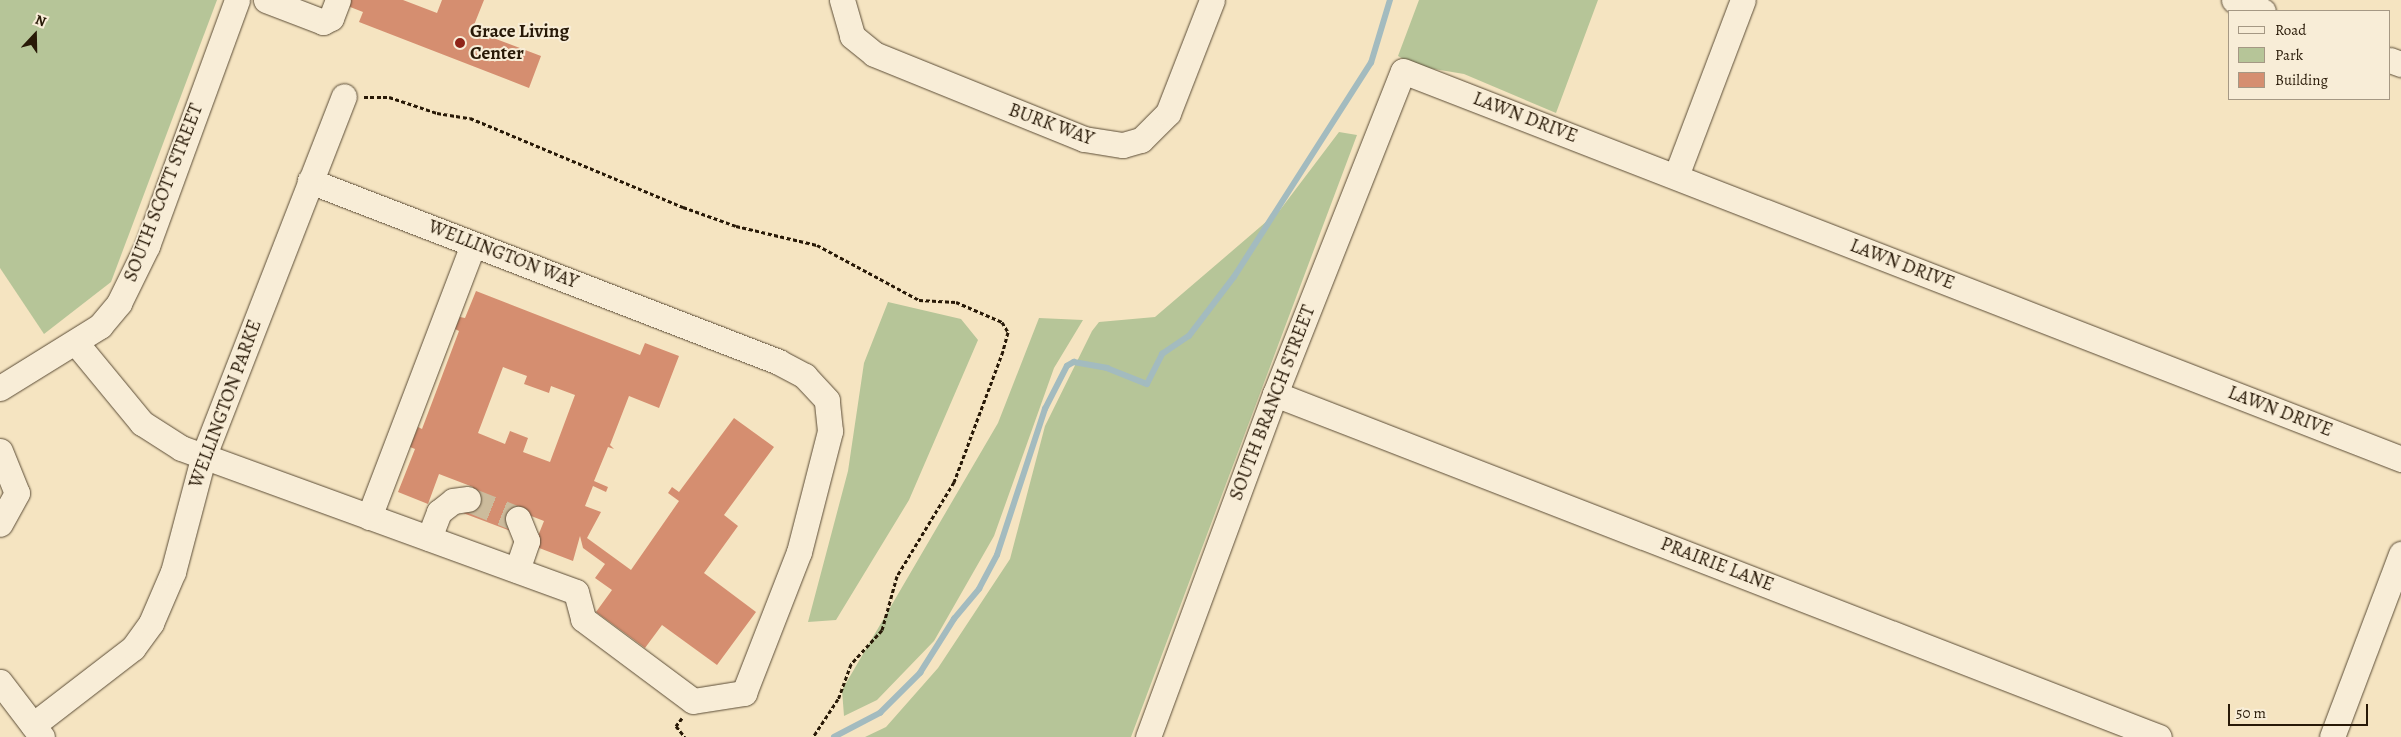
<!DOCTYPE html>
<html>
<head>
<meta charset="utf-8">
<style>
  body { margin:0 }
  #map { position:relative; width:2401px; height:737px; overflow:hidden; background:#f5e4c1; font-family:Alegreya,serif }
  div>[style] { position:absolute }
  .green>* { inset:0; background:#b6c598 }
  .stream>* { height:5.5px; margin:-2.75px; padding:0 2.75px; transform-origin:2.75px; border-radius:2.75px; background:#a3bbbf }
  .building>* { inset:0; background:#d58e70 }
  .minor-tunnel>* { height:25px; margin-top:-12.5px; transform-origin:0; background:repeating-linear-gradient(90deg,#ccbb9c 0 25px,transparent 0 37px) }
  .path>* { height:3px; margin-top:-1.5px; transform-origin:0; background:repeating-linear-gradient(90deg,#281907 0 4px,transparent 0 6.5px) }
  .roads { filter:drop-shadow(0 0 1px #5b4c36) drop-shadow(0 0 1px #5b4c36) }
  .minor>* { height:25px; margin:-12.5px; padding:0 12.5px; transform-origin:12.5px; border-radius:12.5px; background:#f8edd7 }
  .dots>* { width:14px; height:14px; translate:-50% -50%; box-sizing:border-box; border:2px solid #f8edd7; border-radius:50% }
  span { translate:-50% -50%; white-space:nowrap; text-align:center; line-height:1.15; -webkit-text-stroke:4px #f8edd7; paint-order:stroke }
  .poi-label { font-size:19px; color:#281907; font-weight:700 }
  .left { translate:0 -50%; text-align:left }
  .street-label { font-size:19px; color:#281907 }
  .legend { position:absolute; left:2228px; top:10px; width:162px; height:90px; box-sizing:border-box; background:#f8edd7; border:1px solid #a59884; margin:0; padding:6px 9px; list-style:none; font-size:15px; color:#281907 }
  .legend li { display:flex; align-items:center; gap:10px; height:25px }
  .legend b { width:25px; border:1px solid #a59884 }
  .north { position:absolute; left:10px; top:10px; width:50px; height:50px; -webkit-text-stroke:4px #f8edd7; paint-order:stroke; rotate:21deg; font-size:14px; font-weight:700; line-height:20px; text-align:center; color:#281907 }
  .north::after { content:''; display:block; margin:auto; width:18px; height:22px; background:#281907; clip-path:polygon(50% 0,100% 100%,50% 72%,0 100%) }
  .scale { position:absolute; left:2228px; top:704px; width:140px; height:22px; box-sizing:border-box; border:2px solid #281907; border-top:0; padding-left:6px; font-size:15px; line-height:18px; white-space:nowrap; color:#281907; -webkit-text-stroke:4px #f8edd7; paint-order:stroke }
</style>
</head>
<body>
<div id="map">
  <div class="green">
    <div style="clip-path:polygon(0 0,217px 0,111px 282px,44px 334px,0 268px)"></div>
    <div style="clip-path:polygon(1419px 0,1598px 0,1556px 113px,1464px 74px,1416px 66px,1398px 56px)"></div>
    <div style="clip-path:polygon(1339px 132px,1357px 135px,1131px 737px,865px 737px,886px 727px,938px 668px,1010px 559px,1045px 426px,1092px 331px,1099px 322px,1155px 317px,1280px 210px)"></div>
    <div style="clip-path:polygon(888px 302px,961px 319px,978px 340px,909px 500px,836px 620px,808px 622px,848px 471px,864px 363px)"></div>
    <div style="clip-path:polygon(1039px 318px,1083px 320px,1054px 368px,994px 536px,934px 641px,877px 700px,844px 716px,842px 690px,998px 423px)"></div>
  </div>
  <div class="stream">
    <div style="left:834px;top:737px;width:52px;rotate:-27.6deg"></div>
    <div style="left:880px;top:713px;width:57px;rotate:-45deg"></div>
    <div style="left:920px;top:673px;width:64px;rotate:-57.8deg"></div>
    <div style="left:954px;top:619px;width:39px;rotate:-50deg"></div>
    <div style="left:979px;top:589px;width:38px;rotate:-62deg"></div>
    <div style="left:997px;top:555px;width:154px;rotate:-71.8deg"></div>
    <div style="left:1045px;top:409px;width:48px;rotate:-62.9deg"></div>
    <div style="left:1067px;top:366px;width:8px;rotate:-30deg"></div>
    <div style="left:1074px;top:362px;width:34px;rotate:10deg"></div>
    <div style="left:1107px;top:368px;width:43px;rotate:21.8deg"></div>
    <div style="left:1147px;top:384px;width:34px;rotate:-63deg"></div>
    <div style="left:1162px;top:354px;width:32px;rotate:-34deg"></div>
    <div style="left:1189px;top:336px;width:74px;rotate:-52.7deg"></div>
    <div style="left:1234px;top:277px;width:254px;rotate:-57.4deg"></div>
    <div style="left:1371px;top:63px;width:66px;rotate:-73.2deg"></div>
  </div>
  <div class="building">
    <div style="clip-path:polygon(347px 0,403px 0,437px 13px,442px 0,484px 0,472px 30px,541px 56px,529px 88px,359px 22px,363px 12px,345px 5px)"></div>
    <div style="clip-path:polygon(evenodd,476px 291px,640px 355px,645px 343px,679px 356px,659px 408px,629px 396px,610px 445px,614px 449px,608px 447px,594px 481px,608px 487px,606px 492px,593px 486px,585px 506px,601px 512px,587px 538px,631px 570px,679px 501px,668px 493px,672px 487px,679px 492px,734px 418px,774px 447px,724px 515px,738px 526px,704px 573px,756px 612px,717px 665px,662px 625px,645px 648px,596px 612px,612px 590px,595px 578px,605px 564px,583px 548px,580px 536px,573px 561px,534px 546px,544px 521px,521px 512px,513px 532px,463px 513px,473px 487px,439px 474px,428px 504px,398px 492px,415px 449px,410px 447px,418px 427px,422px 429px,459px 331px,455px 329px,460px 317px,465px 318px,476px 291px,503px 367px,527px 376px,524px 384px,549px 393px,551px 386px,575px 395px,550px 462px,523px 452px,528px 438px,510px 431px,505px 444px,478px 433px,503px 367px)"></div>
  </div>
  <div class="minor-tunnel">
    <div style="left:468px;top:499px;width:54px;rotate:21.8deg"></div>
  </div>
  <div class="path">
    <div style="left:364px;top:97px;width:25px"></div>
    <div style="left:389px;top:97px;width:51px;rotate:18.4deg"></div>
    <div style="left:437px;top:113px;width:33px;rotate:9deg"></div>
    <div style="left:470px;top:118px;width:231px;rotate:22.7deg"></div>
    <div style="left:683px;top:207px;width:56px;rotate:19.7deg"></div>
    <div style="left:736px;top:226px;width:83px;rotate:13.2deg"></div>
    <div style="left:817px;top:245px;width:116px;rotate:28.3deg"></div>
    <div style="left:919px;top:300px;width:37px;rotate:3deg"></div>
    <div style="left:956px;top:302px;width:50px;rotate:23.5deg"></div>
    <div style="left:1002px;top:322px;width:12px;rotate:59deg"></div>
    <div style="left:1008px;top:332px;width:20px;rotate:105deg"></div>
    <div style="left:1003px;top:351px;width:140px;rotate:110.5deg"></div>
    <div style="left:954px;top:482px;width:110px;rotate:121.2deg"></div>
    <div style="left:897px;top:576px;width:56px;rotate:105.5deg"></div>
    <div style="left:882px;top:630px;width:46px;rotate:132.4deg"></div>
    <div style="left:851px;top:664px;width:37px;rotate:110deg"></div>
    <div style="left:838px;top:699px;width:45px;rotate:123.3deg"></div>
    <div style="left:682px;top:718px;width:10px;rotate:127deg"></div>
    <div style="left:676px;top:726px;width:14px;rotate:51deg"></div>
  </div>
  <div class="roads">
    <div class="minor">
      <div style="left:266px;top:0;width:61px;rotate:21.1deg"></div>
      <div style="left:323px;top:22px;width:9px;rotate:-27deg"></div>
      <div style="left:331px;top:18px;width:19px;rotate:-69deg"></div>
      <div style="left:842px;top:0;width:37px;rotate:74deg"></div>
      <div style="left:852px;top:36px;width:28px;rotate:39deg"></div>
      <div style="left:874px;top:54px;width:227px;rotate:22deg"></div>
      <div style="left:1084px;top:139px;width:39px;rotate:9deg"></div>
      <div style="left:1123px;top:145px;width:19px;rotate:-16deg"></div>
      <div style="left:1141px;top:140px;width:38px;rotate:-45deg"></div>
      <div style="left:1168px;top:113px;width:121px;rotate:-68.7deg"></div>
      <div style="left:2234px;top:0;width:31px;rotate:21deg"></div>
      <div style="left:2390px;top:60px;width:12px;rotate:20deg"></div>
      <div style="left:1676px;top:176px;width:188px;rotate:-69.2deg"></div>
      <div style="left:76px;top:343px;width:104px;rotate:50.5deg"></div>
      <div style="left:142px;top:423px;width:46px;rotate:32.7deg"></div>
      <div style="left:181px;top:448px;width:420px;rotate:20deg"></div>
      <div style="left:576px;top:592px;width:28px;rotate:75deg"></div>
      <div style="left:583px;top:619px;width:137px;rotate:36.7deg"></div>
      <div style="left:693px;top:701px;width:52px;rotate:-8.9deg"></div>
      <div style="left:744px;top:693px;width:151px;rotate:-68.7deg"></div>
      <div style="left:799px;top:552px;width:125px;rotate:-75.6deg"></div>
      <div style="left:830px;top:431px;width:31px;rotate:-96deg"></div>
      <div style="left:827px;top:400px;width:33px;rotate:-133deg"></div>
      <div style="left:805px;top:376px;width:30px;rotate:-152deg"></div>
      <div style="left:779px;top:362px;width:503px;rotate:-158.9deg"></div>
      <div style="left:0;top:388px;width:118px;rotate:-31.8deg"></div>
      <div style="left:100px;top:326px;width:30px;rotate:-50deg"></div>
      <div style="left:119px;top:303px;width:64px;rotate:-63.8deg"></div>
      <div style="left:147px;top:246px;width:262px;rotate:-69.9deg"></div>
      <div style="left:1275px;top:394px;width:948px;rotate:21.21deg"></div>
      <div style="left:0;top:451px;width:45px;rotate:68deg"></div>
      <div style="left:17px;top:493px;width:35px;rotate:119deg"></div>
      <div style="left:369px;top:517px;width:292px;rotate:-69.1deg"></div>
      <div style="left:429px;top:538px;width:28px;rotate:-69deg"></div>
      <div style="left:439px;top:512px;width:18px;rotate:-38deg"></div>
      <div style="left:453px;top:501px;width:15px;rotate:-8deg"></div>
      <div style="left:517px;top:570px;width:31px;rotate:-71deg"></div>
      <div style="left:527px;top:541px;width:24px;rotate:-112deg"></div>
      <div style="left:0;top:682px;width:69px;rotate:52.6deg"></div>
      <div style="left:33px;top:725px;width:126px;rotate:-37.6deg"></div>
      <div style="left:133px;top:648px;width:31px;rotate:-54deg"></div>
      <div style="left:151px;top:623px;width:56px;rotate:-66.7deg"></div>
      <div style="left:173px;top:572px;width:121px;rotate:-75.2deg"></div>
      <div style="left:204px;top:455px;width:385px;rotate:-68.7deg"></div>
      <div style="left:1148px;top:737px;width:366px;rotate:-69.7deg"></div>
      <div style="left:1275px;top:394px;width:347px;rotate:-68.4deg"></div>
      <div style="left:1403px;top:71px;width:1071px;rotate:21.24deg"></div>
      <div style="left:2332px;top:737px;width:196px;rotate:-69.3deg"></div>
    </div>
  </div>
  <div class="dots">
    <div style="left:460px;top:43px;background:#8f2418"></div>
  </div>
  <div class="poi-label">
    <span class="left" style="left:470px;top:43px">Grace Living<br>Center</span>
  </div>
  <div class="street-label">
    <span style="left:1525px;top:118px;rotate:21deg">LAWN DRIVE</span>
    <span style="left:1051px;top:125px;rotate:20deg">BURK WAY</span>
    <span style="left:164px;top:193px;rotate:-69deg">SOUTH SCOTT STREET</span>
    <span style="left:503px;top:255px;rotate:21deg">WELLINGTON WAY</span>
    <span style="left:1902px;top:265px;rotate:21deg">LAWN DRIVE</span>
    <span style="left:1273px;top:403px;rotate:-69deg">SOUTH BRANCH STREET</span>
    <span style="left:226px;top:404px;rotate:-70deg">WELLINGTON PARKE</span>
    <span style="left:2280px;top:412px;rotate:21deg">LAWN DRIVE</span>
    <span style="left:1717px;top:565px;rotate:21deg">PRAIRIE LANE</span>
  </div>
  <ul class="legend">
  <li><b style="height:6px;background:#f8edd7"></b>Road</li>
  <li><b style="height:14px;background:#b6c598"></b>Park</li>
  <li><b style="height:14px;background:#d58e70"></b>Building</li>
  </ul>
  <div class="north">N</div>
  <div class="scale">50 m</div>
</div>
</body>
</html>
